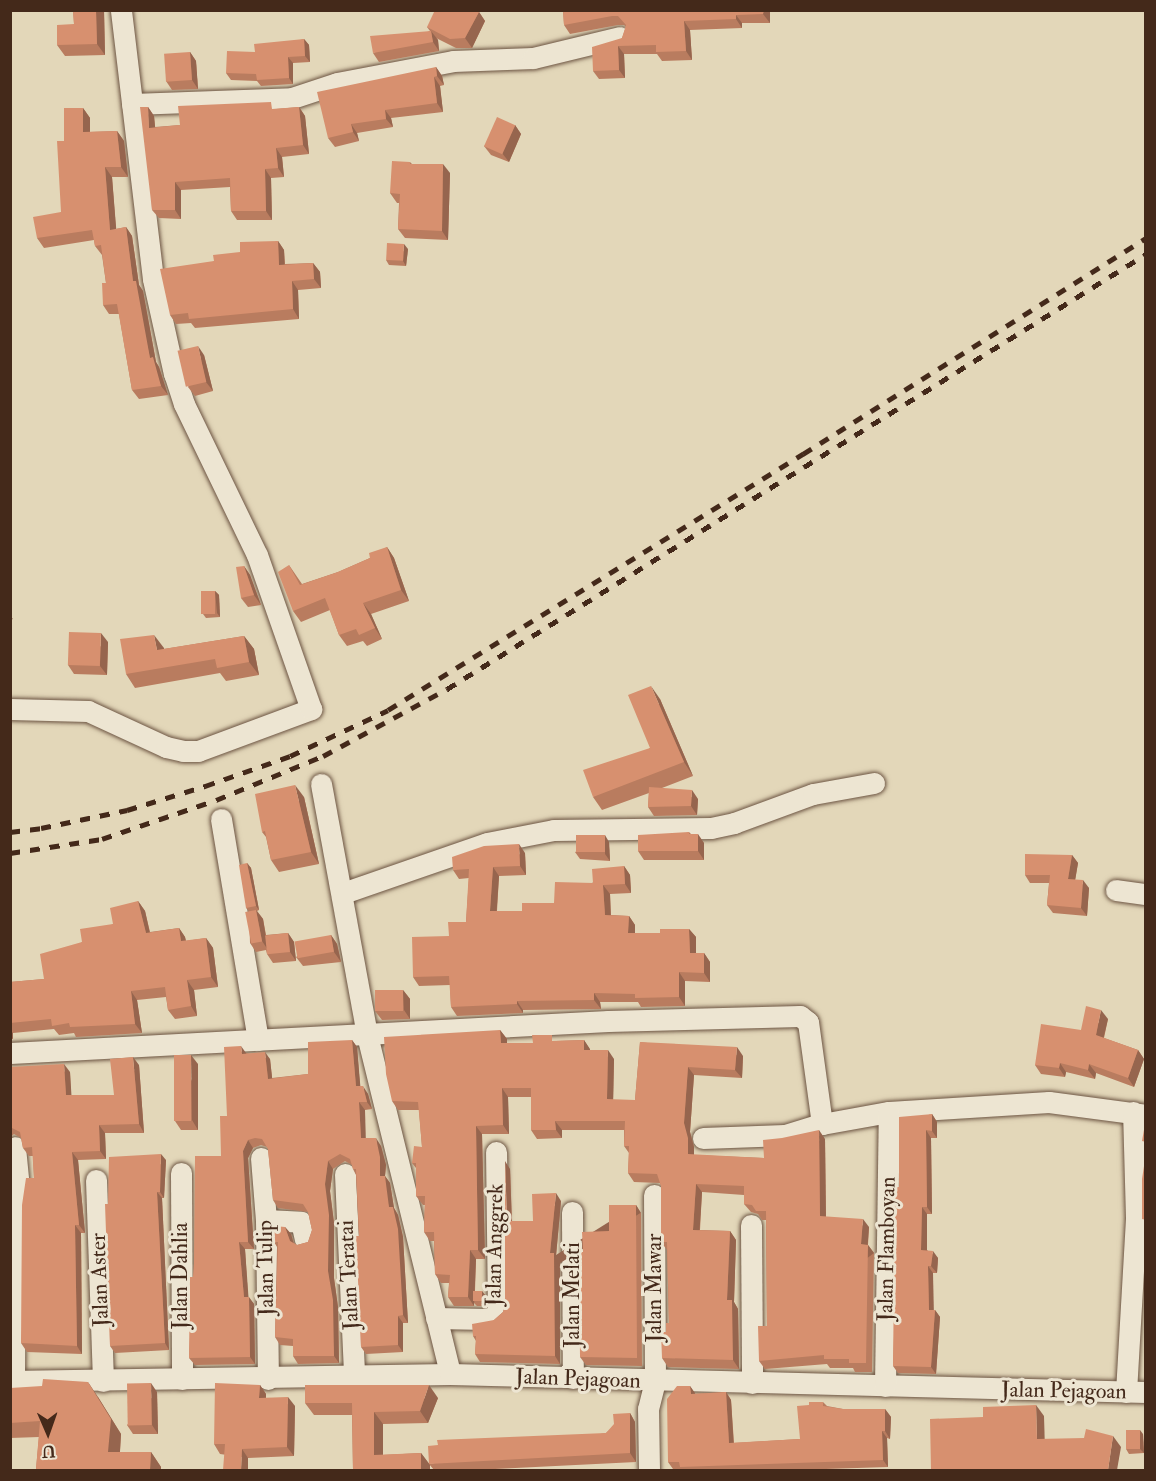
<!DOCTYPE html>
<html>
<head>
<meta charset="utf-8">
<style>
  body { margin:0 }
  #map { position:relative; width:1156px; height:1481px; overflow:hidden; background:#e3d7b9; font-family:"IM FELL Double Pica",serif }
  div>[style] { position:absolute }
  .roads { filter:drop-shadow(0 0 2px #6c5442) drop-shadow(0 0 2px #6c5442) }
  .minor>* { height:21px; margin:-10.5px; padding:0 10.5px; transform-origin:10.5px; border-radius:10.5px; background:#ede5d2 }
  .rail>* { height:4.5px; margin-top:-2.25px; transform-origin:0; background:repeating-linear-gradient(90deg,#44291a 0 10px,transparent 0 20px) }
  .wall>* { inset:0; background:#b97c5f }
  .shaded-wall>* { inset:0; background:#96654e; transform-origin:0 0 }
  .building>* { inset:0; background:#d7906f; transform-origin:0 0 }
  span { translate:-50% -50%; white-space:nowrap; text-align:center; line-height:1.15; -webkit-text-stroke:6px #ede5d2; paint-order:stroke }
  .street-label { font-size:22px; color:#44291a }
  .frame { position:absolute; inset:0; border:12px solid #44291a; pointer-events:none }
  .north { position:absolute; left:18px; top:1403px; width:60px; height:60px; -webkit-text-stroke:4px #ede5d2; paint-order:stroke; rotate:178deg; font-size:16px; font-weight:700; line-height:24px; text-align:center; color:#44291a }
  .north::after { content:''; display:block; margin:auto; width:21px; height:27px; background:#44291a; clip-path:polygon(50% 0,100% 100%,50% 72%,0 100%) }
</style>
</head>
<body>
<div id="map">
  <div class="roads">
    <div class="minor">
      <div style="left:132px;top:104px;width:160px;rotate:-2.1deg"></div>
      <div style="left:292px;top:98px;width:47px;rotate:-18.4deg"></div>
      <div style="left:337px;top:83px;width:118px;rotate:-10.7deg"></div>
      <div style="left:453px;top:61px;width:80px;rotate:-2.1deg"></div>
      <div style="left:533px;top:58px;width:89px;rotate:-13.6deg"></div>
      <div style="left:10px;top:709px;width:78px;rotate:1.5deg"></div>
      <div style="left:88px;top:711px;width:86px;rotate:24.8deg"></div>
      <div style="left:166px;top:747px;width:17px;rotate:13deg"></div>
      <div style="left:183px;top:751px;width:15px"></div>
      <div style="left:198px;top:751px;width:121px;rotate:-20.4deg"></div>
      <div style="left:311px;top:709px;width:163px;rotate:-109.3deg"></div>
      <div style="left:257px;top:555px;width:168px;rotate:-115.8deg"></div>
      <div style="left:184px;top:404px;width:32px;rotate:-108deg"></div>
      <div style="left:174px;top:374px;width:97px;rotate:-102.5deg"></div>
      <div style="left:153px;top:279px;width:271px;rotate:-96.8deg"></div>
      <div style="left:321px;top:784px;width:255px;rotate:79.6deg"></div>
      <div style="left:367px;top:1035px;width:349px;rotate:76.2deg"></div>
      <div style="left:221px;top:819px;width:224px;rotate:80.5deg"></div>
      <div style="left:1116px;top:890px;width:30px;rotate:8deg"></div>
      <div style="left:343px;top:893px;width:152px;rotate:-19.1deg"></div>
      <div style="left:487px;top:843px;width:68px;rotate:-11deg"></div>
      <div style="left:554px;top:830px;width:157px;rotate:-0.7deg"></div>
      <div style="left:711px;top:828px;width:24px;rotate:-12deg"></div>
      <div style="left:734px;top:823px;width:84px;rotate:-20.2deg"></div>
      <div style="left:813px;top:794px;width:62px;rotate:-10.2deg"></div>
      <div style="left:10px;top:1053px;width:599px;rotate:-3.06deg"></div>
      <div style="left:608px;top:1021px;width:192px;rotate:-1.5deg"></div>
      <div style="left:800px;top:1016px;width:10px;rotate:37deg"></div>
      <div style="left:808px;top:1022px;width:103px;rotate:82.2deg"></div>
      <div style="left:822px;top:1124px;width:68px;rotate:-10.2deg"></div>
      <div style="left:889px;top:1112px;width:160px;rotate:-3.6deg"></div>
      <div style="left:1049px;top:1102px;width:98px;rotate:7.6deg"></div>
      <div style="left:703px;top:1138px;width:82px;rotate:-2.1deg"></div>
      <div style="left:785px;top:1135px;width:39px;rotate:-17deg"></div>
      <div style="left:261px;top:1158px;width:62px;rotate:85.4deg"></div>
      <div style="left:266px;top:1220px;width:159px;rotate:89.3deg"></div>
      <div style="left:181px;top:1173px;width:206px;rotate:89.7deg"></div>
      <div style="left:345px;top:1174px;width:202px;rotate:87.4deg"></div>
      <div style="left:96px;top:1180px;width:201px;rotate:88deg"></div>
      <div style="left:572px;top:1212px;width:166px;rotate:89.7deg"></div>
      <div style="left:266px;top:1220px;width:35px;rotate:3deg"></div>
      <div style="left:301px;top:1222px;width:18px;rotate:77deg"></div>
      <div style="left:751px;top:1225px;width:158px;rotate:89.6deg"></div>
      <div style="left:436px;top:1318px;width:50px;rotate:1.1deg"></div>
      <div style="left:486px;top:1319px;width:9px;rotate:-18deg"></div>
      <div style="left:495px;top:1316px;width:5px;rotate:-53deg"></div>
      <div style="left:498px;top:1312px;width:160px;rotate:-90.7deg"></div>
      <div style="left:10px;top:1381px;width:440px;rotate:-0.9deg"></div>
      <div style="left:450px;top:1374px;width:696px;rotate:1.48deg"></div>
      <div style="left:14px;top:1381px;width:174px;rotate:-89.7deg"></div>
      <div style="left:15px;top:1207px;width:19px;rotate:-78deg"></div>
      <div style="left:19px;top:1188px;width:41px;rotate:-95.6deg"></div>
      <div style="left:885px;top:1386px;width:274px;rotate:-89.2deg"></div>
      <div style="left:1126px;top:1392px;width:175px;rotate:-86.7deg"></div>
      <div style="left:1136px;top:1217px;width:105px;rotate:-91.6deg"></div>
      <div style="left:649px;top:1470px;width:61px;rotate:-90.9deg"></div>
      <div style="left:648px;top:1409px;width:29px;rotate:-76deg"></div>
      <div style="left:655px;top:1381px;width:186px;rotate:-90.3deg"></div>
    </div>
  </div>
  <div class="rail">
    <div style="left:10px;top:832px;width:31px;rotate:-7deg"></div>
    <div style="left:41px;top:828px;width:88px;rotate:-11.8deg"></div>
    <div style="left:127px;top:810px;width:82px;rotate:-17.1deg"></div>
    <div style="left:205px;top:786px;width:90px;rotate:-19.4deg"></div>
    <div style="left:290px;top:756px;width:108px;rotate:-25.1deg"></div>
    <div style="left:388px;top:710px;width:488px;rotate:-31.7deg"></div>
    <div style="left:803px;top:454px;width:405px;rotate:-32.2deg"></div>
    <div style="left:10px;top:853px;width:93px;rotate:-8.7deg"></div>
    <div style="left:102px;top:839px;width:120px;rotate:-18.9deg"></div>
    <div style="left:216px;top:800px;width:116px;rotate:-22.4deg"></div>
    <div style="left:323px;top:756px;width:141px;rotate:-28.4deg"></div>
    <div style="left:447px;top:689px;width:823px;rotate:-31.89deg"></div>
  </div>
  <div class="wall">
    <div style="clip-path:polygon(73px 10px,104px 10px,105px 55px,65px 56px,57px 45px,74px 24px)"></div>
    <div style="clip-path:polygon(563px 10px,770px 10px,770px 23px,742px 23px,742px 28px,690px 30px,692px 60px,662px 61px,657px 54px,624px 54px,625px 78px,599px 79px,593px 71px,622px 38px,626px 27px,624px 25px,618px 25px,570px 34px,564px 25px)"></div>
    <div style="clip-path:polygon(479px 12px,485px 21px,472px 48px,456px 48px,436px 38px,438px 40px,439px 51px,379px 62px,373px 53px,430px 31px,427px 27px)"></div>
    <div style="clip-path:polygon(304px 39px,309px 45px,310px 62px,293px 63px,293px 84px,261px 86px,257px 81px,231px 80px,226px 73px,255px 52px)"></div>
    <div style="clip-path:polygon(190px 52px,196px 61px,198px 89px,172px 90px,166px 81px)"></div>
    <div style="clip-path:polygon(436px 67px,442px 76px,444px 85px,440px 86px,443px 112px,391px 118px,393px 127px,357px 133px,359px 141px,335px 147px,328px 138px)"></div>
    <div style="clip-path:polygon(148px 107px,154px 116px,155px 127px,180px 125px,276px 109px,299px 107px,305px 116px,309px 154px,282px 157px,284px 177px,271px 178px,272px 220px,237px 220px,231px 211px,230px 187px,181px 190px,181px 219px,159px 218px,152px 210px)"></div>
    <div style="clip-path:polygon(83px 108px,90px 118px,90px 132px,117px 131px,124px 141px,128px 177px,112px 177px,116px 229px,126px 227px,132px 236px,139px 285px,143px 291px,156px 362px,159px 367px,168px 395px,139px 399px,132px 390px,119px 314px,109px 314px,103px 305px,106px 283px,102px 255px,95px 246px,94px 240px,44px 248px,37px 238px,61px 212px,64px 141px)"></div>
    <div style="clip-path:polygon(515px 125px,521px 134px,509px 162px,491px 155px,484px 146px)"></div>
    <div style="clip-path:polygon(410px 162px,412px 164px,450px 173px,448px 240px,405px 238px,398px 229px,399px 203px,397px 203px,390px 193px)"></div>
    <div style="clip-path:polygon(278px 241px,284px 250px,285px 264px,313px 263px,320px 272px,321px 288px,298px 290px,299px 319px,195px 328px,191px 323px,176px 324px,170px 315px,214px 261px)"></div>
    <div style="clip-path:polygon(408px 249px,406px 266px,389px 265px,386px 260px)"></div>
    <div style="clip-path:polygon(204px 355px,213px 391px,195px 396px,188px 387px)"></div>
    <div style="clip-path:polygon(387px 547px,394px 558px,409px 601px,371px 614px,382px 639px,367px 646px,363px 641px,347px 646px,339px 635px,330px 610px,301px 622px,293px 611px,289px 565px,302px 584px,338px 572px,370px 558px)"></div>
    <div style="clip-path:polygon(244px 566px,250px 575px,261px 605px,248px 607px,241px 598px)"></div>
    <div style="clip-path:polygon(215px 591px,219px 595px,220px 617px,206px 618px,203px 614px)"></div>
    <div style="clip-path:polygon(244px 636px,254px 649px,259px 675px,226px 681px,220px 673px,135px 688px,126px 674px,164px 648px,164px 649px)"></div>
    <div style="clip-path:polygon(108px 642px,107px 675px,74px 674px,68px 665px)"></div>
    <div style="clip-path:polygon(660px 699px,693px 776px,662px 788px,698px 799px,697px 815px,654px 816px,648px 807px,649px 793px,602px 810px,593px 797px,650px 748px)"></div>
    <div style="clip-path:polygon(304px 797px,319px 864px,279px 872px,271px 860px,266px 837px,262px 832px)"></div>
    <div style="clip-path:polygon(689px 832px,691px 834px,704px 843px,704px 860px,644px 860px,638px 851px)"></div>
    <div style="clip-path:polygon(609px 842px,610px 861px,580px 859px,575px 852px)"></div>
    <div style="clip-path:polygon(525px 853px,526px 875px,499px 876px,497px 911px,522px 911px,554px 903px,624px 866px,630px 875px,631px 893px,610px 894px,611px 915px,629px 916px,635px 925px,635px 933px,660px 933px,689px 929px,696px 937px,696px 953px,704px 953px,710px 962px,710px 982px,685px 981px,685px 1006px,641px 1007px,638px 1002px,600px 1002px,601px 1009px,523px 1010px,523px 1013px,457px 1016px,451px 1007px,450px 985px,419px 986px,413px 977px,449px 936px,466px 922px,469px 878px,459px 879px,453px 870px)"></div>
    <div style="clip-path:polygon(1072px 855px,1078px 863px,1075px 880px,1089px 888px,1087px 916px,1053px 913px,1047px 905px,1049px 883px,1030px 883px,1025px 875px)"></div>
    <div style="clip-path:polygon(247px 863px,251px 868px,259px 910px,257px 911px,263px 919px,266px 935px,288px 933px,294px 942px,296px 961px,273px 963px,267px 954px,266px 950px,256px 952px,250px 943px,249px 911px,246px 908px)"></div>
    <div style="clip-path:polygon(138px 901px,145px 911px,150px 932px,179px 928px,185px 937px,186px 941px,206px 938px,213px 948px,218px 987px,194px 990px,197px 1016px,175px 1019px,168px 1010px,166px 997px,137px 1000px,142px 1033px,76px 1037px,74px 1033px,59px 1035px,54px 1029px,13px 1033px,13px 1039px,10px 1039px,10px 982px,44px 979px,82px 942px,113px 924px)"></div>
    <div style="clip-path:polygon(331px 935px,337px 944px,341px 962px,303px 966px,296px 957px)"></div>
    <div style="clip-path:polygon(403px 990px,410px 999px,410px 1019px,382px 1020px,375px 1011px)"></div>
    <div style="clip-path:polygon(1108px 1019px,1104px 1038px,1138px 1050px,1144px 1059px,1134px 1087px,1096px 1073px,1095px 1079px,1066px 1072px,1065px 1077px,1041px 1074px,1035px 1065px,1081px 1030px)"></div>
    <div style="clip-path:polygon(500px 1030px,507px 1039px,507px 1043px,533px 1043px,556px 1041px,584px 1040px,590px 1050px,614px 1059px,613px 1100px,635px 1100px,640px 1042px,743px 1056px,742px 1078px,694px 1075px,690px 1132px,694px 1147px,694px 1155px,764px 1158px,825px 1139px,826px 1217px,869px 1227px,868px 1245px,874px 1253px,872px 1372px,855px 1372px,853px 1368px,830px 1368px,827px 1364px,765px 1369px,759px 1361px,767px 1326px,766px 1220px,762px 1220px,758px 1214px,751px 1212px,744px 1204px,744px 1195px,702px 1192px,700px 1230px,730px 1231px,736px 1240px,734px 1302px,738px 1309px,739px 1369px,668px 1367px,662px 1358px,669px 1323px,667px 1250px,661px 1242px,661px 1186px,660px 1183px,634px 1182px,628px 1173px,629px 1153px,624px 1146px,624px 1130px,562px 1130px,562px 1138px,537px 1139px,531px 1130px,531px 1097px,508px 1097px,509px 1134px,482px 1134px,485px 1259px,476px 1259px,475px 1291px,482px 1291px,485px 1295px,485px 1306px,477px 1306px,474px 1303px,474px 1306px,454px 1306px,448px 1297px,449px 1283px,441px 1283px,435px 1274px,434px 1241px,430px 1241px,424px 1232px,425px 1205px,423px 1205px,416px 1196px,416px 1168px,412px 1163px,422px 1147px,419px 1110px,398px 1110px,392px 1101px)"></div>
    <div style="clip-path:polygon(352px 1040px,357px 1047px,360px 1086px,368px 1094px,372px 1109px,365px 1110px,365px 1138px,381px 1146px,386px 1165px,385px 1176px,390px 1183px,394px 1208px,398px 1215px,403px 1237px,408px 1323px,403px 1323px,403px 1352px,366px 1354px,361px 1347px,359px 1236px,356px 1175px,353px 1169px,352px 1165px,345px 1161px,333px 1169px,330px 1191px,334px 1223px,334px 1278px,338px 1307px,339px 1363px,298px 1364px,293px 1356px,293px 1346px,280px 1345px,275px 1337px,277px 1247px,274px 1242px,285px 1227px,291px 1234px,294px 1243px,297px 1245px,308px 1242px,312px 1230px,308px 1212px,278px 1208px,273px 1200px,268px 1149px,267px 1147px,261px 1145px,253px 1148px,248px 1158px,254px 1249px,245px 1249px,248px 1297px,254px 1304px,255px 1364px,195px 1365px,189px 1358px,193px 1277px,221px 1156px,227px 1116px,246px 1053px,270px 1059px,272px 1078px,308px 1074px)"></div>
    <div style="clip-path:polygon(198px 1064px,198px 1130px,181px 1130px,175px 1121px)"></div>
    <div style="clip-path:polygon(139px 1065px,144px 1133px,105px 1133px,106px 1159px,78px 1160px,85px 1233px,81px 1233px,82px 1354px,27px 1352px,21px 1343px,34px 1178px,33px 1156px,29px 1156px,23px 1148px,21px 1138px,14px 1134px,10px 1137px,10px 1067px,70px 1072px,71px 1095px,114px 1095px)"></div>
    <div style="clip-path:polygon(932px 1114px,937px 1122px,937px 1138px,931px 1138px,932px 1214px,927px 1214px,927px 1250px,938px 1258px,937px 1273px,933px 1273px,933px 1310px,935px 1310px,940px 1317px,936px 1374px,898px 1373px,893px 1366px,899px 1187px)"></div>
    <div style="clip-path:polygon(166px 1160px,164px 1198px,162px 1198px,169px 1350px,115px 1353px,110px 1346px,108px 1204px)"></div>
    <div style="clip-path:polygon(510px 1169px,512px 1221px,533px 1221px,561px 1201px,556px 1256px,560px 1261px,560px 1364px,480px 1362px,475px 1354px,476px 1341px,473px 1336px,494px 1320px,503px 1312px,505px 1305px)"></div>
    <div style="clip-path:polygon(636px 1205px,641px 1213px,642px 1366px,586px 1365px,580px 1357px,583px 1252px,609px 1231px)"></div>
    <div style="clip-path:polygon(260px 1385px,266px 1394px,266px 1398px,295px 1406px,294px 1456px,248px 1458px,220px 1454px,214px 1444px)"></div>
    <div style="clip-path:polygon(690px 1386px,695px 1394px,726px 1392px,731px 1400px,734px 1443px,800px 1439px,809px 1405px,823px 1402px,827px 1406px,843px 1409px,885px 1409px,891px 1417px,890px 1439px,887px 1438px,888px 1467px,795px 1470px,682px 1470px,681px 1469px,673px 1469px,668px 1462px)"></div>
    <div style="clip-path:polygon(10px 1388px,98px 1397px,121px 1434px,120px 1452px,151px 1452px,161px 1467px,161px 1470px,37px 1470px,36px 1469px,39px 1437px,10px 1438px)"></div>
    <div style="clip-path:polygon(157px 1392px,158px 1434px,133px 1434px,127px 1425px)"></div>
    <div style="clip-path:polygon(438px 1398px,428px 1423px,383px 1424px,383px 1455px,421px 1453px,430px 1465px,430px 1470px,353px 1470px,352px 1415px,314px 1415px,305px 1403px)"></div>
    <div style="clip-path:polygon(630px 1413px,635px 1422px,636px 1462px,475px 1470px,434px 1470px,429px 1464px,606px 1433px)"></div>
    <div style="clip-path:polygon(1143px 1434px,1144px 1453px,1129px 1454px,1126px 1449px)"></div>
  </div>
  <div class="shaded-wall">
    <div style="clip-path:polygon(96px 10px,104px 10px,105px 55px,97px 44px)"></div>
    <div style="clip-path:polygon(764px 10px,770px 10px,770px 23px,763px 14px)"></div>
    <div style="clip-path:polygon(479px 12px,485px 21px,472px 48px,465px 38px)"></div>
    <div style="clip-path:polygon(736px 15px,742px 23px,742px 28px,736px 19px)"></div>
    <div style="clip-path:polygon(684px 21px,690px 30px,692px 60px,686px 51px)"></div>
    <div style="clip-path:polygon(431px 31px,438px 40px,439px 51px,433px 42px)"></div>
    <div style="clip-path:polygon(304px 39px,309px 45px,310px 62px,305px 56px)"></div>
    <div style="clip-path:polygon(618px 46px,624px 54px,625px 78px,619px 70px)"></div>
    <div style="clip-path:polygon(190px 52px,196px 61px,198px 89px,192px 80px)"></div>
    <div style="clip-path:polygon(288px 57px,293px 63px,293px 84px,289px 78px)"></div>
    <div style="clip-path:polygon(436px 67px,442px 76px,444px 85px,437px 76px)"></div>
    <div style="clip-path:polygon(434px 77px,440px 86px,443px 112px,437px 103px)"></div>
    <div style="clip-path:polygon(148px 107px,154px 116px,156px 136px,149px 128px)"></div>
    <div style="clip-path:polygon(299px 107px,305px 116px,309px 154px,303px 145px)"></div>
    <div style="clip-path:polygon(83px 108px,90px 118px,90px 141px,83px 132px)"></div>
    <div style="clip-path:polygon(385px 110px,391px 118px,393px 127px,386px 119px)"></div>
    <div style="clip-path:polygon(351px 124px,357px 133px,359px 141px,353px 132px)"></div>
    <div style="clip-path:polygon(515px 125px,521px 134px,509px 162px,502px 153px)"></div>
    <div style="clip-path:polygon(117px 131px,124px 141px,128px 177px,121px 167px)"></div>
    <div style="clip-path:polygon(276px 148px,282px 157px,284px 177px,278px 168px)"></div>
    <div style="clip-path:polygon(443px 164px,450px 173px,448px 240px,442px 231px)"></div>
    <div style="clip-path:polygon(105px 167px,112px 177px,117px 239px,110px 230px)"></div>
    <div style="clip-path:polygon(265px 169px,271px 178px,272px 220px,266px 211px)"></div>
    <div style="clip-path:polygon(175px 182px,181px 190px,181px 219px,175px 210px)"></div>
    <div style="clip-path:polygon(126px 227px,132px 236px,139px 285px,143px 291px,156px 362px,159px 367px,168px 395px,161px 386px,150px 358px,133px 281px)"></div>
    <div style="clip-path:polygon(278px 241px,284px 250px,285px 274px,279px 265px)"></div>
    <div style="clip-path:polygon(404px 244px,408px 249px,406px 266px,403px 261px)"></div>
    <div style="clip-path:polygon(313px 263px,320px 272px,321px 288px,314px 279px)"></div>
    <div style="clip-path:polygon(292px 281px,298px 290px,299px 319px,293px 309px)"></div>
    <div style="clip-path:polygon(198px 346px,204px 355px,213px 391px,206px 382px)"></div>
    <div style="clip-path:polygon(387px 547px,394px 558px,409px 601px,401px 590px)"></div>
    <div style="clip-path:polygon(244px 566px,250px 575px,261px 605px,254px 595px)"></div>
    <div style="clip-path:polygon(215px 591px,219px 595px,220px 617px,217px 613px)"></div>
    <div style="clip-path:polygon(363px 603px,371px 614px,382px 639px,375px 628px)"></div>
    <div style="left:10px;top:616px;width:4px;height:65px;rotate:45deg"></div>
    <div style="clip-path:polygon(101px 633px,108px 642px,107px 675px,100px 666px)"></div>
    <div style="clip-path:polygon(154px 635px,164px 648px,166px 664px,157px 650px)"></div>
    <div style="clip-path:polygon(244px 636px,254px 649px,259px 675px,249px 662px)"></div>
    <div style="clip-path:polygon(651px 686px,660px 699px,693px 776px,684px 762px)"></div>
    <div style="clip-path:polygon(295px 785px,304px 797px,319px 864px,311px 852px)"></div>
    <div style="clip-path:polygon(692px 790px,698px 799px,697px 815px,691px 806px)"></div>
    <div style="clip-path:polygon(698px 834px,704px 843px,704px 860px,698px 851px)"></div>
    <div style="clip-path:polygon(605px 835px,609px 842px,610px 861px,605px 854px)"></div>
    <div style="clip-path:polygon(519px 844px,525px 853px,526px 875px,520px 866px)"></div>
    <div style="clip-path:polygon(1072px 855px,1078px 863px,1074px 887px,1068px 879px)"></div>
    <div style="clip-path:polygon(247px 863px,251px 868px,259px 910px,256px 906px)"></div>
    <div style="clip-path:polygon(624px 866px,630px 875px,631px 893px,625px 884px)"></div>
    <div style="clip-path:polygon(493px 867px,499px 876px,496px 920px,490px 911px)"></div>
    <div style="clip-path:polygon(1083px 880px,1089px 888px,1087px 916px,1081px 908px)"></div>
    <div style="clip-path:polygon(603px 885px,610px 894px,611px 924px,605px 915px)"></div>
    <div style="clip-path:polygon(138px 901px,145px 911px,152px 943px,146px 933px)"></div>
    <div style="clip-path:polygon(256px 910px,263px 919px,268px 950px,262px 941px)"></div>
    <div style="clip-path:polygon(629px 916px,635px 925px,635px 942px,628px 933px)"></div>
    <div style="clip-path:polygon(179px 928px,185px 937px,188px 951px,181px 941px)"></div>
    <div style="clip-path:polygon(689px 929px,696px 937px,696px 962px,690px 953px)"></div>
    <div style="clip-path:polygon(288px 933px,294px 942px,296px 961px,290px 952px)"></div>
    <div style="clip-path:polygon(331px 935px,337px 944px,341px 962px,334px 952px)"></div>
    <div style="clip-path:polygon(206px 938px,213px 948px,218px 987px,211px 977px)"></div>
    <div style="clip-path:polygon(704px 953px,710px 962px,710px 982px,704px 973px)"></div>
    <div style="clip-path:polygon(679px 972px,685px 981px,685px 1006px,679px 997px)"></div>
    <div style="clip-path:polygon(187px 980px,194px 990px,197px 1016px,191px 1006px)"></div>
    <div style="clip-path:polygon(403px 990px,410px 999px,410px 1019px,404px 1010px)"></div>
    <div style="clip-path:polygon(131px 991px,137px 1000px,142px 1033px,135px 1024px)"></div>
    <div style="clip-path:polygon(594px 993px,600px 1002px,601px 1009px,594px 1000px)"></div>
    <div style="clip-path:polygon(517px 1001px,523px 1010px,523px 1013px,517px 1004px)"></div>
    <div style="clip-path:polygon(1101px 1010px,1108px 1019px,1102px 1044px,1096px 1035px)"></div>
    <div style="clip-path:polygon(10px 1030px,13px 1033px,13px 1039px,10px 1036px)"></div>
    <div style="clip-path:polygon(500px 1030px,507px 1039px,507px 1052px,501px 1043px)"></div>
    <div style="clip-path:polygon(352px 1040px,357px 1047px,361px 1094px,356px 1086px)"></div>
    <div style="clip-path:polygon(584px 1040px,590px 1049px,590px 1058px,584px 1050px)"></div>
    <div style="clip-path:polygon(241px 1046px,246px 1053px,247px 1062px,242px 1054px)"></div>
    <div style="clip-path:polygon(737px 1047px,743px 1056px,742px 1078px,735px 1070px)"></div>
    <div style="clip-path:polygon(608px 1050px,614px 1059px,613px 1108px,607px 1099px)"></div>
    <div style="clip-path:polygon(1138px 1050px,1144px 1059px,1134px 1087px,1128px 1078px)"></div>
    <div style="clip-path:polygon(265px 1052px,270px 1059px,273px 1086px,268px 1079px)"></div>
    <div style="clip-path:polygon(191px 1055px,198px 1064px,198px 1130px,192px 1120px)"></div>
    <div style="clip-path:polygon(133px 1057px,139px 1065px,144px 1133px,139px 1124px)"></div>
    <div style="clip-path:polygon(1060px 1063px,1066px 1072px,1065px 1077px,1059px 1068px)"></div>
    <div style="clip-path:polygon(64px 1064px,70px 1072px,72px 1104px,66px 1095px)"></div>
    <div style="clip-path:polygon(1089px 1064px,1096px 1073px,1095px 1079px,1088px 1070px)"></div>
    <div style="clip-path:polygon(688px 1067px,694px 1075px,690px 1132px,694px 1147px,694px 1163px,688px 1154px,684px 1123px)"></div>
    <div style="clip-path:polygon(363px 1086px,368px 1094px,372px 1109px,367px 1102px)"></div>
    <div style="clip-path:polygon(502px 1088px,508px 1097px,509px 1134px,503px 1125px)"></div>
    <div style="clip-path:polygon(359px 1102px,365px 1110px,366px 1145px,361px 1138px)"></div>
    <div style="clip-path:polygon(932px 1114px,937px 1122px,937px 1138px,932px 1131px)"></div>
    <div style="clip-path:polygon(555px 1121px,562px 1130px,562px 1138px,556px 1130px)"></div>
    <div style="clip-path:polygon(99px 1125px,105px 1133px,106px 1159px,100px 1151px)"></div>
    <div style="clip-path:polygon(476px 1126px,482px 1134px,485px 1259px,478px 1250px)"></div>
    <div style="clip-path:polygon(819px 1130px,825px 1139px,826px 1225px,820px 1216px)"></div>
    <div style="clip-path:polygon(926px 1130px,931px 1138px,932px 1214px,927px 1207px)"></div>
    <div style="clip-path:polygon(376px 1138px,381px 1146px,386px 1165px,385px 1176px,390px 1183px,394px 1208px,398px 1215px,403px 1237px,408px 1323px,403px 1315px,389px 1207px,380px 1176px)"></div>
    <div style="clip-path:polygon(248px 1140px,253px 1148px,248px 1158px,254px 1249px,248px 1242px,243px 1151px)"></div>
    <div style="clip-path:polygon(72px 1152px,78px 1160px,85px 1233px,79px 1225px)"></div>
    <div style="clip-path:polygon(161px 1154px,166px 1160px,164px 1198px,160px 1192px)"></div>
    <div style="clip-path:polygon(328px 1161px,333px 1169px,330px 1191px,334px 1223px,334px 1278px,338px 1307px,339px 1363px,334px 1356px,328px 1271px,325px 1184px)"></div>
    <div style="clip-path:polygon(505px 1161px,510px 1169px,512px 1229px,507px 1221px)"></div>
    <div style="clip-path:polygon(696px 1184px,702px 1192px,699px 1239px,693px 1230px)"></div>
    <div style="clip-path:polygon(157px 1192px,162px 1198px,169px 1350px,165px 1343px)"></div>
    <div style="clip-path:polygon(556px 1193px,561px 1201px,556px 1256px,560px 1261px,560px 1364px,555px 1356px,550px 1253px)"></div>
    <div style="left:636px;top:1205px;width:9px;height:153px;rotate:58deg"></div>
    <div style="clip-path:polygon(922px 1207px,927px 1214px,927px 1257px,921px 1250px)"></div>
    <div style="clip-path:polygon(863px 1219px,869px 1227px,867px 1253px,861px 1244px)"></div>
    <div style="clip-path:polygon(75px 1225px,81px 1233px,82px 1354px,77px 1346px)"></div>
    <div style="clip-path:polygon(285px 1227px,291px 1234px,295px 1248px,290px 1241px)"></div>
    <div style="clip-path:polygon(730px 1231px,736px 1240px,734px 1302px,738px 1309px,739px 1369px,733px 1360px,727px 1300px)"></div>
    <div style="clip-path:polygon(239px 1242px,245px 1249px,249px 1304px,244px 1297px)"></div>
    <div style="left:868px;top:1245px;width:10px;height:118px;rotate:53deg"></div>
    <div style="clip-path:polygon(470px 1250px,476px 1259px,474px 1306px,468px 1297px)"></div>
    <div style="clip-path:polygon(933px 1251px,938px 1258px,937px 1273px,931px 1266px)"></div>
    <div style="clip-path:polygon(928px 1266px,933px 1273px,934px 1317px,929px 1310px)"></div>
    <div style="clip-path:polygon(482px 1291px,485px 1295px,485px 1306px,482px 1301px)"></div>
    <div style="clip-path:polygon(249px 1297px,254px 1304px,255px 1364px,250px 1357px)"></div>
    <div style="clip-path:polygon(935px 1310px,940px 1317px,936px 1374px,931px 1367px)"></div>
    <div style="clip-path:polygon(398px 1316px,403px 1323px,403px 1352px,398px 1345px)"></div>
    <div style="clip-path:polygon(88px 1382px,98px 1397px,121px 1434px,119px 1466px,108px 1452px)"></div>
    <div style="clip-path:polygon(151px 1383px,157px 1392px,158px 1434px,152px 1425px)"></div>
    <div style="clip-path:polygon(260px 1385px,266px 1394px,266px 1407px,259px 1398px)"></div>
    <div style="clip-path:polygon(429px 1385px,438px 1398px,428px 1423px,420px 1411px)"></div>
    <div style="clip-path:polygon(690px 1386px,695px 1393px,696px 1401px,691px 1394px)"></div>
    <div style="clip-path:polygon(726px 1392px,731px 1400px,734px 1450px,729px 1443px)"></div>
    <div style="clip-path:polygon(288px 1397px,295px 1406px,294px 1456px,287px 1447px)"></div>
    <div style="clip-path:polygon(1036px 1405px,1044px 1416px,1045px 1450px,1037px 1439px)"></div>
    <div style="clip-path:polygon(885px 1409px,891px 1417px,890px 1439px,885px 1431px)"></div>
    <div style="clip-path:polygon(374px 1412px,383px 1424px,383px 1467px,374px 1455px)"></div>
    <div style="clip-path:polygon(630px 1413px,635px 1422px,636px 1462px,630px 1453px)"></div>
    <div style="clip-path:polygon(1140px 1430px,1143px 1434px,1144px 1453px,1140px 1449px)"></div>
    <div style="clip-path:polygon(882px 1431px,887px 1438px,888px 1467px,883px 1460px)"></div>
    <div style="clip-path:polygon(1113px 1436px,1121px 1447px,1117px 1470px,1108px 1470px)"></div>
    <div style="clip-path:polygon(242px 1449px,248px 1458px,248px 1470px,241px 1470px)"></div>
    <div style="clip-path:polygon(151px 1452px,161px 1467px,161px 1470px,150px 1470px)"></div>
    <div style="clip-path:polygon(421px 1453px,430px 1465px,430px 1470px,421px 1470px)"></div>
  </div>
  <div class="building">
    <div style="clip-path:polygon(73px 10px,96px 10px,97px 44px,57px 45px,57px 25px,74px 24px)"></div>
    <div style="clip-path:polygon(435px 10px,477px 10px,479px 12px,465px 38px,450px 39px,427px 27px)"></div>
    <div style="clip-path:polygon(563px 10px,764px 10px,763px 14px,736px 15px,736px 19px,684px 21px,686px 51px,656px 52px,656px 45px,618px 46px,619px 70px,593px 71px,592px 47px,622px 38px,626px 25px,618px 16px,612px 16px,564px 25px)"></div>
    <div style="clip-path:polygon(431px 31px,433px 42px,373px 53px,370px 36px)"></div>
    <div style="clip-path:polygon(304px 39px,305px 56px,288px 57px,289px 78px,257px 80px,256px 74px,226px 73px,227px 51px,255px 52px,254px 44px)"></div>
    <div style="left:190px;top:52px;width:28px;height:26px;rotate:86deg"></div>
    <div style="clip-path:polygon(436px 67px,437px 76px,434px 77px,437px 103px,385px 110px,386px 119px,351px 124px,353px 132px,328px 138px,317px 92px)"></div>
    <div style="clip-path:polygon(271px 102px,272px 109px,299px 107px,303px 145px,276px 148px,278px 168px,265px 169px,266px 211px,231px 211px,230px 178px,175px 182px,175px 210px,152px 210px,140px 107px,148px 107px,149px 128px,180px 125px,178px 106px)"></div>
    <div style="clip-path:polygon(64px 108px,83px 108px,83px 132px,117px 131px,121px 167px,105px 167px,110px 230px,126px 227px,133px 281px,136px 281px,150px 358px,153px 357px,161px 386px,132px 390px,117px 304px,103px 305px,102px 283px,106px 283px,101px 245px,95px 246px,92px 230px,37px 238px,33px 217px,61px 212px,57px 141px,64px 141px)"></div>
    <div style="left:497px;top:117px;width:20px;height:32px;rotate:24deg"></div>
    <div style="clip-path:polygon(392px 161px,410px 162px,410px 164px,443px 164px,442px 231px,398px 229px,400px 194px,390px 193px)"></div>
    <div style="clip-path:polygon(278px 241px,279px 265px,313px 263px,314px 279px,292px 281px,293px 309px,189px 319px,188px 313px,170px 315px,160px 269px,214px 261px,213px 255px,240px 252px,240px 242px)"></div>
    <div style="left:387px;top:243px;width:17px;height:17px;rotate:3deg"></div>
    <div style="left:198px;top:346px;width:37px;height:21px;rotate:77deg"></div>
    <div style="clip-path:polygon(387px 547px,401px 590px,363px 603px,375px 628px,359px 635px,356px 629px,339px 635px,325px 598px,293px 611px,278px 572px,289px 565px,300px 585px,338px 572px,370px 558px,369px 553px)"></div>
    <div style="clip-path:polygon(244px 566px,254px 595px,241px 598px,236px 567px)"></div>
    <div style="left:201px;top:591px;width:14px;height:23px"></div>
    <div style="left:69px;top:632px;width:32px;height:33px;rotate:2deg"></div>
    <div style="clip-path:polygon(154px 635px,157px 650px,244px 636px,249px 662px,217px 668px,215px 659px,126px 674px,120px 639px)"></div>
    <div style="clip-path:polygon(651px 686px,684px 762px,593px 797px,583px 770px,650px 748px,628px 695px)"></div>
    <div style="clip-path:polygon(295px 785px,311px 852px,271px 860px,265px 831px,262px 832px,255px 794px)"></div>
    <div style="clip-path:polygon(649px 787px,692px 790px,691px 806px,648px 807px)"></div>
    <div style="clip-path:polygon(689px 832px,689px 834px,698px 834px,698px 851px,638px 851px,638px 835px)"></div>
    <div style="left:576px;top:835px;width:29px;height:17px"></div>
    <div style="clip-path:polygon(519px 844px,520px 866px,493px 867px,490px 911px,522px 911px,522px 903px,554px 903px,555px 882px,593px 883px,592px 869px,624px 866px,625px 884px,603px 885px,605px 915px,629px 916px,628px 933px,660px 933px,660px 929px,689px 929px,690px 953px,704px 953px,704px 973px,679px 972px,679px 997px,635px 998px,635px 994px,594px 993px,594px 1000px,517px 1001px,517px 1004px,451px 1007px,449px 976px,413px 977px,412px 937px,449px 936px,448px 922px,466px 922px,469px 869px,453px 870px,452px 857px,484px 846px)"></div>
    <div style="clip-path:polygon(1025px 854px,1072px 855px,1068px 879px,1083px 880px,1081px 908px,1047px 905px,1050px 875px,1025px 875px)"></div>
    <div style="clip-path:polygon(247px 863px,256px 906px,246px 908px,239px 865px)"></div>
    <div style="clip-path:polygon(138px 901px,146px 933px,179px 928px,181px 941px,206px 938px,211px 977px,187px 980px,191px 1006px,168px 1010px,165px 987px,131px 991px,135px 1024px,70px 1027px,69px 1023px,52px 1026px,51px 1019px,10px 1023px,10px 982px,44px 979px,40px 954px,82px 942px,80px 929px,113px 924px,110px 908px)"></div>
    <div style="left:256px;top:910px;width:32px;height:11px;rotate:79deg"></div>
    <div style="left:288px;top:933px;width:19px;height:23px;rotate:84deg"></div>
    <div style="left:331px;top:935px;width:17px;height:37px;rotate:80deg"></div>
    <div style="left:375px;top:990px;width:28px;height:21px"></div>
    <div style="clip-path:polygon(1086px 1006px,1101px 1010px,1096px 1035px,1138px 1050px,1128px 1078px,1089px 1064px,1088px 1070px,1060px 1063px,1059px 1068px,1035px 1065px,1041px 1024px,1081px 1030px)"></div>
    <div style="clip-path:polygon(500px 1030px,501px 1043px,533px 1043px,532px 1035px,552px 1035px,552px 1041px,584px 1040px,584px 1050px,608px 1050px,607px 1099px,635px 1100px,640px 1042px,737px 1047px,735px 1070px,688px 1067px,684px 1123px,688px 1138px,688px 1154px,764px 1158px,763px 1140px,782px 1138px,819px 1130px,820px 1216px,863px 1219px,861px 1244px,868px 1245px,866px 1363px,849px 1363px,849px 1359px,824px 1359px,824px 1355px,759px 1361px,758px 1326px,767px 1326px,766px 1211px,756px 1211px,752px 1205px,744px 1204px,744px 1186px,696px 1184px,693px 1230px,730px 1231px,727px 1300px,732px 1300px,733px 1360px,662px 1358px,661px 1332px,666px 1332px,666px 1323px,669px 1323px,667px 1242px,661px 1242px,661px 1186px,657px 1174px,628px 1173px,629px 1146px,624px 1146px,625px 1121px,555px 1121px,556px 1130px,531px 1130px,531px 1088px,502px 1088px,503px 1125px,476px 1126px,478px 1250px,470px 1250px,468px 1297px,448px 1297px,450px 1275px,435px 1274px,434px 1232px,424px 1232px,425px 1196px,416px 1196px,416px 1163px,412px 1163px,414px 1146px,422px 1147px,418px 1102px,392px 1101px,386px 1074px,384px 1037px)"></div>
    <div style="clip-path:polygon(352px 1040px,356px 1086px,363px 1086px,367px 1102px,359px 1102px,361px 1138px,376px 1138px,380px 1157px,380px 1176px,385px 1176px,389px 1207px,393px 1207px,398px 1229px,403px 1315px,398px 1316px,398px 1345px,361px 1347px,356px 1236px,359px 1236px,356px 1169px,353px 1169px,350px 1159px,340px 1154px,328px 1161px,325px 1184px,329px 1215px,328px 1271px,333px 1300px,334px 1356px,293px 1356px,293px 1339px,275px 1337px,278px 1242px,274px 1242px,274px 1226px,285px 1227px,290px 1241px,297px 1245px,308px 1242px,312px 1230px,308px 1212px,303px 1204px,273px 1200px,268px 1149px,262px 1139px,255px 1138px,248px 1140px,243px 1151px,248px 1242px,239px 1242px,244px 1297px,249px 1297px,250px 1357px,189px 1358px,190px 1277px,193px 1277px,194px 1263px,195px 1156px,221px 1156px,220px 1116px,227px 1116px,224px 1047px,241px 1046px,242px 1054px,265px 1052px,268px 1079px,308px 1074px,308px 1042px)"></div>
    <div style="left:174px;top:1055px;width:17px;height:66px"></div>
    <div style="clip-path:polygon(133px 1057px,139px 1124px,99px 1125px,100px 1151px,72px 1152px,79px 1225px,75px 1225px,77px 1346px,21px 1343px,22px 1205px,26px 1178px,34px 1178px,32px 1147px,23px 1148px,20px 1132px,10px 1127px,10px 1067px,64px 1064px,66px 1095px,114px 1095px,110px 1059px)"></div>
    <div style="clip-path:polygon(932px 1114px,932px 1131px,926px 1130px,927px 1207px,922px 1207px,921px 1250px,933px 1251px,931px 1266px,928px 1266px,929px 1310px,935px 1310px,931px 1367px,893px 1366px,895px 1187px,899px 1187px,899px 1117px)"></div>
    <div style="clip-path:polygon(1145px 1124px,1146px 1125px,1146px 1142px,1142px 1141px)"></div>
    <div style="clip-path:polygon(1146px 1153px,1146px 1220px,1142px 1219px,1142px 1179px)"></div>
    <div style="clip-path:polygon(161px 1154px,160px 1192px,157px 1192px,165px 1343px,110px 1346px,105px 1204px,108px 1204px,109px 1157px)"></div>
    <div style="clip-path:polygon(505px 1161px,507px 1221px,533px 1221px,532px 1194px,556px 1193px,550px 1253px,554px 1253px,555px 1356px,475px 1354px,476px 1336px,473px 1336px,472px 1324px,494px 1320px,503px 1312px,505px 1305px)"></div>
    <div style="clip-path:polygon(609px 1205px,636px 1205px,637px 1358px,580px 1357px,579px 1252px,583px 1252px,582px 1232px,609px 1231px)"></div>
    <div style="left:473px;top:1291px;width:9px;height:10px"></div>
    <div style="clip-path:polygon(43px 1379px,88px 1382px,111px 1419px,108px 1452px,151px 1452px,150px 1470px,59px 1470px,36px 1469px,40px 1421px,10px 1423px,10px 1388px,42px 1386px)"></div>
    <div style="left:151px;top:1383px;width:42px;height:24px;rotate:89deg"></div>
    <div style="clip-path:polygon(215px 1383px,260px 1385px,259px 1398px,288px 1397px,287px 1447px,242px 1449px,241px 1470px,223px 1470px,225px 1444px,214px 1444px)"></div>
    <div style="clip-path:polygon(305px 1385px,429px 1385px,420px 1411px,374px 1412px,374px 1455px,421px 1453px,421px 1470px,353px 1470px,352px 1403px,305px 1403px)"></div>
    <div style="clip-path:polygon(677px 1386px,690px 1386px,691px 1394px,726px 1392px,729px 1443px,800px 1439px,797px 1406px,809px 1405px,809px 1402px,823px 1402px,823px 1406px,843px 1409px,885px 1409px,885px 1431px,882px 1431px,883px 1460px,680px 1467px,679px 1462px,668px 1462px,667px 1399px)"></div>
    <div style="clip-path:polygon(1036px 1405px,1037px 1439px,1084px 1438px,1086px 1429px,1113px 1436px,1108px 1470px,1052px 1470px,1052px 1469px,1043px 1470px,931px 1470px,930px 1419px,983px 1417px,983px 1407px)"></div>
    <div style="clip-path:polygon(630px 1413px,630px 1453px,429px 1464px,428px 1446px,438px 1445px,437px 1440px,606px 1433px,614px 1424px,613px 1414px)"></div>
    <div style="left:1126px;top:1430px;width:14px;height:19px"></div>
  </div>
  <div class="street-label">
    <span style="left:495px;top:1245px;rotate:-89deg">Jalan Anggrek</span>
    <span style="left:887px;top:1249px;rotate:-89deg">Jalan Flamboyan</span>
    <span style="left:266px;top:1268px;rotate:-91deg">Jalan Tulip</span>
    <span style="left:349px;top:1275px;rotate:-93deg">Jalan Teratai</span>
    <span style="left:181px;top:1276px;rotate:-90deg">Jalan Dahlia</span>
    <span style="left:100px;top:1280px;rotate:-92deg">Jalan Aster</span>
    <span style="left:655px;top:1288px;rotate:-90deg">Jalan Mawar</span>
    <span style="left:573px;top:1295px;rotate:-90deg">Jalan Melati</span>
    <span style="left:578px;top:1379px;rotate:2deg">Jalan Pejagoan</span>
    <span style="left:1064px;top:1391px;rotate:1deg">Jalan Pejagoan</span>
  </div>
  <div class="frame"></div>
  <div class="north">U</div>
</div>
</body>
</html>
